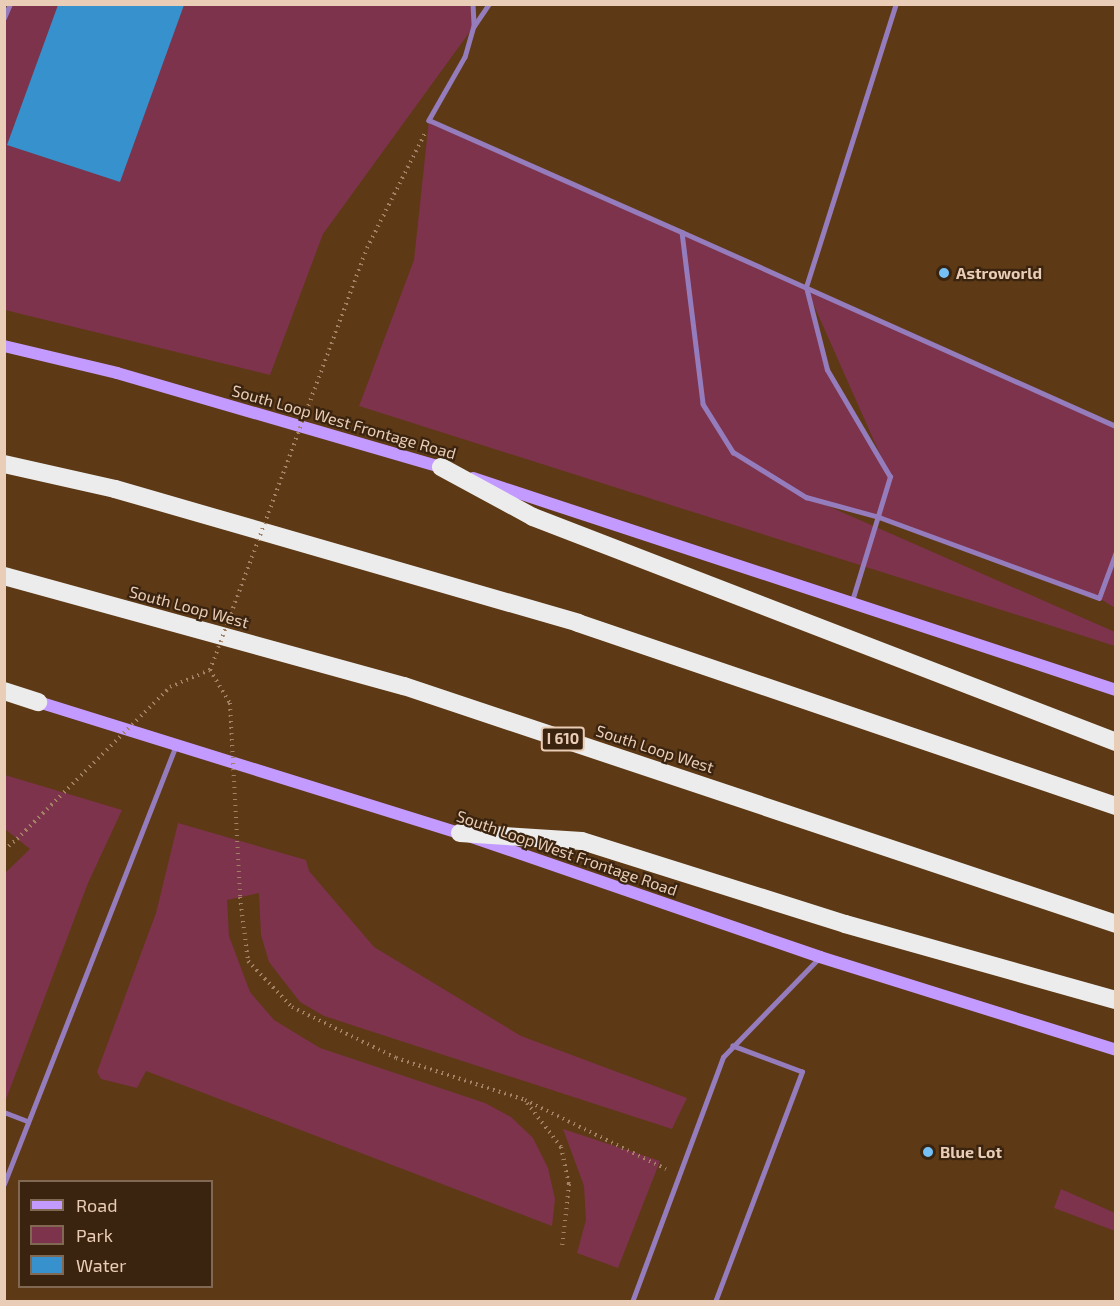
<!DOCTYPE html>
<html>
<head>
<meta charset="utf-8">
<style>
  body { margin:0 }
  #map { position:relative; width:1120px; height:1306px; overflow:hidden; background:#5e3915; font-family:"Exo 2",sans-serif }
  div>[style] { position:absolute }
  .green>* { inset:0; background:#7c334b }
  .water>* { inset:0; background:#3691cc }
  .path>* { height:4px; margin-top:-2px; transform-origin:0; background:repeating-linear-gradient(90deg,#a28164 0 1.5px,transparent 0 6px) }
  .lane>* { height:4.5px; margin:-2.25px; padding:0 2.25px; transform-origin:2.25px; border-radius:2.25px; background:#957cbc }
  .secondary>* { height:12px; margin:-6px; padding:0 6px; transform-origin:6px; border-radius:6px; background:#c39aff }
  .highway>* { height:18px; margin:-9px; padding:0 9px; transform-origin:9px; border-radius:9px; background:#ececec }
  .path-bridge>* { height:4px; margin-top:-2px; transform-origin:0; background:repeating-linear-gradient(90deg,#a28164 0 1.5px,transparent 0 6px) }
  .dots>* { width:16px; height:16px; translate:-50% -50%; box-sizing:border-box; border:3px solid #3a2410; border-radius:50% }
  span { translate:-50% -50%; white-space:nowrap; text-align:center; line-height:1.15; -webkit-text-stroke:4.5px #3a2410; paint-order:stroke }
  .shield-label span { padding:2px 4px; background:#3a2410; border:2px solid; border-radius:4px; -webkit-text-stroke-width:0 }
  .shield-label { font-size:15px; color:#eacdb6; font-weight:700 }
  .poi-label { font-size:16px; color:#eacdb6; font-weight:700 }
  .left { translate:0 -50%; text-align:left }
  .street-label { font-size:16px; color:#eacdb6 }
  .frame { position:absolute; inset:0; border:6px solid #eacdb6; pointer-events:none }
  .legend { position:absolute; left:18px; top:1180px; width:195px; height:108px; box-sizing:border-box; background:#3a2410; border:2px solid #806852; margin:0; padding:8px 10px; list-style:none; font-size:18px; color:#eacdb6 }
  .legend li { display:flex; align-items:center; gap:12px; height:30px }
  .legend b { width:30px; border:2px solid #806852 }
</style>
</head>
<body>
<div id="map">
  <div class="green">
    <div style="clip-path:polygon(10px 4px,470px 4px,474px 26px,323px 234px,270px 375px,5px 310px,4px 18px)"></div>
    <div style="clip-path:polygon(evenodd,429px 120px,1115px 426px,1115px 608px,1099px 598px,879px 517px,812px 499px,1115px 632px,1115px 646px,359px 406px,414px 260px,429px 120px,808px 292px,887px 470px,827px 370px,808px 292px)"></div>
    <div style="clip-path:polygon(5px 775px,122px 810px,88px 883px,5px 1102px,5px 873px,30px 849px,5px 829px)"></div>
    <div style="clip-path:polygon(178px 823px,306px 860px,309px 871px,374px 947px,521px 1036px,687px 1098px,672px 1129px,324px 1016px,300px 1002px,269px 962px,261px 935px,259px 893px,227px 900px,229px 936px,250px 992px,274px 1020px,320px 1048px,485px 1103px,511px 1117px,533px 1138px,548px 1168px,555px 1199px,552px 1226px,146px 1071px,137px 1088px,101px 1079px,97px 1072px,156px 913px)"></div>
    <div style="clip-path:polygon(563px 1129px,660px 1161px,618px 1268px,577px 1253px,586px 1220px,584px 1186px)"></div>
    <div style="clip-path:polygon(1061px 1189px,1115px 1213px,1115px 1231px,1054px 1208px)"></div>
  </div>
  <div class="water">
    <div style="clip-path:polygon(58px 5px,184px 5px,120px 182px,7px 145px)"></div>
  </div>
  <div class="path">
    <div style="left:367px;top:248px;width:129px;rotate:-63.2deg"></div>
    <div style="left:4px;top:850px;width:17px;rotate:-40deg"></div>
    <div style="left:240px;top:897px;width:64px;rotate:82.9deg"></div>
    <div style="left:248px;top:961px;width:64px;rotate:46.3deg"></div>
    <div style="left:292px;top:1007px;width:116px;rotate:26.1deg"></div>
    <div style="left:396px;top:1058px;width:136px;rotate:18deg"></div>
    <div style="left:525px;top:1100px;width:157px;rotate:26.1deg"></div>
    <div style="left:527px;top:1103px;width:56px;rotate:52.3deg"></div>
    <div style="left:561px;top:1147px;width:38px;rotate:78deg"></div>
    <div style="left:569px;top:1184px;width:64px;rotate:96.2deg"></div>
  </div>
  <div class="lane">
    <div style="left:473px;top:4px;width:22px;rotate:87deg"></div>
    <div style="left:474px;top:26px;width:32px;rotate:106deg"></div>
    <div style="left:465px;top:57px;width:73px;rotate:119.7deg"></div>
    <div style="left:429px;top:120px;width:277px;rotate:23.9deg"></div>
    <div style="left:682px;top:232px;width:173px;rotate:83deg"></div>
    <div style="left:703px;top:404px;width:57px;rotate:58deg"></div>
    <div style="left:733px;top:452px;width:86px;rotate:31.7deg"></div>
    <div style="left:806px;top:497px;width:76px;rotate:15.3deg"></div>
    <div style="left:879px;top:517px;width:234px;rotate:20.2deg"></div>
    <div style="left:1099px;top:598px;width:49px;rotate:-69.7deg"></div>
    <div style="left:4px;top:18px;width:15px;rotate:-67deg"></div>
    <div style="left:474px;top:26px;width:27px;rotate:-56deg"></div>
    <div style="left:682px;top:232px;width:475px;rotate:24.1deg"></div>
    <div style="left:852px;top:601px;width:130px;rotate:-73deg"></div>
    <div style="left:890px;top:477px;width:124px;rotate:-120.5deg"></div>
    <div style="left:827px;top:370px;width:86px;rotate:-104.2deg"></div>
    <div style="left:806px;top:287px;width:297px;rotate:-72.4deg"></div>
    <div style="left:4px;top:1112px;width:26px;rotate:21deg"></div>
    <div style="left:4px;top:1184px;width:471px;rotate:-68.6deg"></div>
    <div style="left:632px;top:1302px;width:261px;rotate:-69.6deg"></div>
    <div style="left:723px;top:1057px;width:136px;rotate:-45.9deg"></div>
    <div style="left:715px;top:1302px;width:246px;rotate:-69.3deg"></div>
    <div style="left:802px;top:1072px;width:74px;rotate:-159.4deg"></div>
  </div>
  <div class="secondary">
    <div style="left:4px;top:346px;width:116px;rotate:13.4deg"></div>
    <div style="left:117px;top:373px;width:345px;rotate:16.2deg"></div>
    <div style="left:473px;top:478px;width:677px;rotate:18.25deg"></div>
    <div style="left:32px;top:700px;width:448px;rotate:17.3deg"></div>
    <div style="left:460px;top:833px;width:381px;rotate:19deg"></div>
    <div style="left:820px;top:957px;width:310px;rotate:17.4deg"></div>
  </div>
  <div class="highway">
    <div style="left:4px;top:464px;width:114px;rotate:12.7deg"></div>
    <div style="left:115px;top:489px;width:482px;rotate:16.1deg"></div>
    <div style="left:578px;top:623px;width:568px;rotate:18.79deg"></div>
    <div style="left:441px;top:467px;width:105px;rotate:28.5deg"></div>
    <div style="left:533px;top:517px;width:625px;rotate:21.1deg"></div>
    <div style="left:4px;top:576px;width:415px;rotate:15.4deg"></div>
    <div style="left:404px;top:686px;width:751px;rotate:18.48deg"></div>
    <div style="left:4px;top:691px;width:36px;rotate:18deg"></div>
    <div style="left:460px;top:833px;width:122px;rotate:3.8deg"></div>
    <div style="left:582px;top:841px;width:276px;rotate:17.5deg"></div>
    <div style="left:845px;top:924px;width:281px;rotate:15.7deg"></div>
  </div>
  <div class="path-bridge">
    <div style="left:210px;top:670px;width:39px;rotate:59deg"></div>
    <div style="left:230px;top:703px;width:194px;rotate:87deg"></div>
    <div style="left:17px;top:839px;width:216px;rotate:-44.8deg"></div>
    <div style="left:170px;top:687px;width:43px;rotate:-23deg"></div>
    <div style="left:210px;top:670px;width:450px;rotate:-69.6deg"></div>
  </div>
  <div class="dots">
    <div style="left:944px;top:273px;background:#75c0f6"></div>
    <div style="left:928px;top:1152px;background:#75c0f6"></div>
  </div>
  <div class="shield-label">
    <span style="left:563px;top:739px">I 610</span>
  </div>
  <div class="poi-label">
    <span class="left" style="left:956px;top:273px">Astroworld</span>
    <span class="left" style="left:940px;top:1152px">Blue Lot</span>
  </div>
  <div class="street-label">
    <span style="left:344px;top:422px;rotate:16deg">South Loop West Frontage Road</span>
    <span style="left:189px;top:607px;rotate:15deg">South Loop West</span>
    <span style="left:655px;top:749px;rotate:18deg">South Loop West</span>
    <span style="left:567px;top:853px;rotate:19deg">South Loop West Frontage Road</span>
  </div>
  <div class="frame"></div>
  <ul class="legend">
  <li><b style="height:8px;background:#c39aff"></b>Road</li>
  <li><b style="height:16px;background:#7c334b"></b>Park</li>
  <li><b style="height:16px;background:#3691cc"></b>Water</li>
  </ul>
</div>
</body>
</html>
